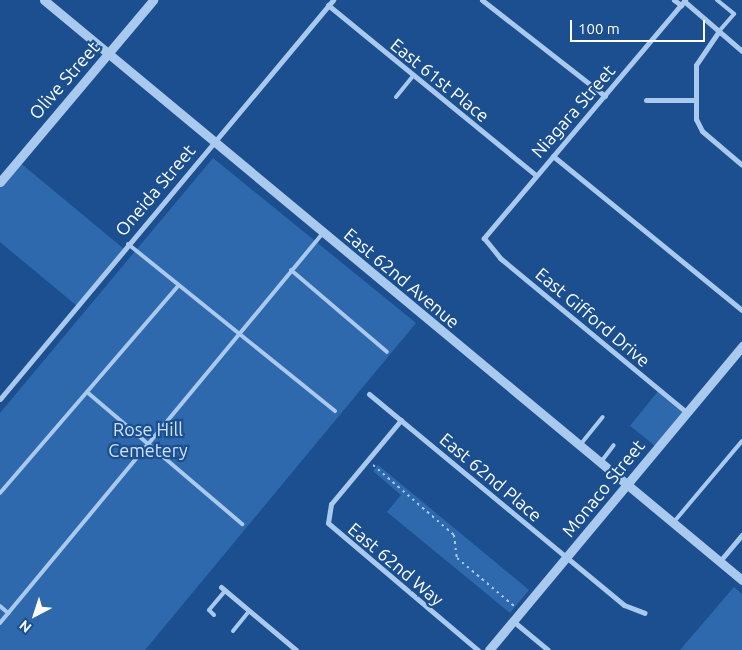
<!DOCTYPE html>
<html>
<head>
<meta charset="utf-8">
<style>
  body { margin:0 }
  #map { position:relative; width:742px; height:650px; overflow:hidden; background:#1b4f8f; font-family:Ubuntu,sans-serif }
  div>[style] { position:absolute }
  .green>* { inset:0; background:#2e69ad; transform-origin:0 0 }
  .path>* { height:2px; margin-top:-1px; transform-origin:0; background:repeating-linear-gradient(90deg,#a9c9ee 0 2.5px,transparent 0 6.5px) }
  .service>* { height:4px; margin:-2px; padding:0 2px; transform-origin:2px; border-radius:2px; background:#a9c9ee }
  .minor>* { height:5px; margin:-2.5px; padding:0 2.5px; transform-origin:2.5px; border-radius:2.5px; background:#a9c9ee }
  .tertiary>* { height:9px; margin:-4.5px; padding:0 4.5px; transform-origin:4.5px; border-radius:4.5px; background:#a9c9ee }
  span { translate:-50% -50%; white-space:nowrap; text-align:center; line-height:1.15; -webkit-text-stroke:4.5px #1b4f8f; paint-order:stroke }
  .street-label { font-size:18px; color:#fff }
  .park-label { font-size:18px; color:#cfe3fa }
  .north { position:absolute; left:10px; top:590px; width:50px; height:50px; -webkit-text-stroke:4px #1b4f8f; paint-order:stroke; rotate:220deg; font-size:14px; font-weight:700; line-height:20px; text-align:center; color:#fff }
  .north::after { content:''; display:block; margin:auto; width:18px; height:22px; background:#fff; clip-path:polygon(50% 0,100% 100%,50% 72%,0 100%) }
  .scale { position:absolute; left:570px; top:20px; width:135px; height:22px; box-sizing:border-box; border:2px solid #fff; border-top:0; padding-left:6px; font-size:15px; line-height:18px; white-space:nowrap; color:#fff; -webkit-text-stroke:4px #1b4f8f; paint-order:stroke }
</style>
</head>
<body>
<div id="map">
  <div class="green">
    <div style="clip-path:polygon(213px 158px,416px 323px,145px 650px,0 650px,0 413px)"></div>
    <div style="clip-path:polygon(18px 161px,124px 249px,77px 306px,0 242px,0 182px)"></div>
    <div style="left:659px;top:390px;width:35px;height:46px;rotate:39deg"></div>
    <div style="clip-path:polygon(378px 465px,529px 590px,510px 613px,387px 512px,401px 495px,373px 471px)"></div>
    <div style="clip-path:polygon(734px 587px,742px 594px,742px 650px,680px 650px)"></div>
  </div>
  <div class="path">
    <div style="left:373px;top:465px;width:107px;rotate:40.8deg"></div>
    <div style="left:454px;top:535px;width:23px;rotate:83deg"></div>
    <div style="left:457px;top:558px;width:75px;rotate:40.1deg"></div>
  </div>
  <div class="service">
    <div style="left:717px;top:0;width:22px;rotate:39deg"></div>
    <div style="left:734px;top:14px;width:23px;rotate:131deg"></div>
    <div style="left:396px;top:97px;width:27px;rotate:-51deg"></div>
    <div style="left:128px;top:244px;width:266px;rotate:38.9deg"></div>
    <div style="left:291px;top:270px;width:126px;rotate:40.5deg"></div>
    <div style="left:87px;top:392px;width:204px;rotate:40.4deg"></div>
    <div style="left:580px;top:445px;width:36px;rotate:-51deg"></div>
    <div style="left:601px;top:462px;width:21px;rotate:-53deg"></div>
    <div style="left:0;top:493px;width:274px;rotate:-49.3deg"></div>
    <div style="left:673px;top:523px;width:107px;rotate:-49.9deg"></div>
    <div style="left:0;top:606px;width:11px;rotate:41deg"></div>
    <div style="left:214px;top:615px;width:7px;rotate:-135deg"></div>
    <div style="left:209px;top:610px;width:25px;rotate:-50deg"></div>
    <div style="left:0;top:623px;width:506px;rotate:-50.37deg"></div>
    <div style="left:233px;top:631px;width:26px;rotate:-51deg"></div>
  </div>
  <div class="minor">
    <div style="left:482px;top:0;width:156px;rotate:38deg"></div>
    <div style="left:674px;top:0;width:9px;rotate:36deg"></div>
    <div style="left:685px;top:0;width:312px;rotate:130.2deg"></div>
    <div style="left:484px;top:238px;width:26px;rotate:51deg"></div>
    <div style="left:500px;top:258px;width:241px;rotate:39.6deg"></div>
    <div style="left:684px;top:1px;width:77px;rotate:40.8deg"></div>
    <div style="left:328px;top:5px;width:269px;rotate:39.3deg"></div>
    <div style="left:719px;top:31px;width:41px;rotate:124.1deg"></div>
    <div style="left:696px;top:65px;width:54px;rotate:90deg"></div>
    <div style="left:696px;top:119px;width:13px;rotate:63deg"></div>
    <div style="left:702px;top:131px;width:52px;rotate:40.4deg"></div>
    <div style="left:646px;top:100px;width:47px"></div>
    <div style="left:553px;top:156px;width:244px;rotate:39.2deg"></div>
    <div style="left:369px;top:394px;width:331px;rotate:39.6deg"></div>
    <div style="left:624px;top:605px;width:22px;rotate:21deg"></div>
    <div style="left:0;top:399px;width:520px;rotate:-50.15deg"></div>
    <div style="left:401px;top:420px;width:109px;rotate:129.8deg"></div>
    <div style="left:331px;top:504px;width:19px;rotate:99deg"></div>
    <div style="left:328px;top:523px;width:197px;rotate:40.3deg"></div>
    <div style="left:720px;top:561px;width:34px;rotate:-50deg"></div>
    <div style="left:221px;top:587px;width:98px;rotate:40deg"></div>
    <div style="left:513px;top:621px;width:45px;rotate:39.6deg"></div>
  </div>
  <div class="tertiary">
    <div style="left:44px;top:0;width:908px;rotate:39.72deg"></div>
    <div style="left:0;top:182px;width:238px;rotate:-49.9deg"></div>
    <div style="left:489px;top:650px;width:396px;rotate:-50.2deg"></div>
  </div>
  <div class="street-label">
    <span style="left:64px;top:80px;rotate:-49deg">Olive Street</span>
    <span style="left:440px;top:80px;rotate:39deg">East 61st Place</span>
    <span style="left:573px;top:111px;rotate:-49deg">Niagara Street</span>
    <span style="left:155px;top:190px;rotate:-50deg">Oneida Street</span>
    <span style="left:402px;top:278px;rotate:40deg">East 62nd Avenue</span>
    <span style="left:593px;top:317px;rotate:40deg">East Gifford Drive</span>
    <span style="left:491px;top:477px;rotate:40deg">East 62nd Place</span>
    <span style="left:603px;top:488px;rotate:-51deg">Monaco Street</span>
    <span style="left:396px;top:564px;rotate:40deg">East 62nd Way</span>
  </div>
  <div class="park-label">
    <span style="left:148px;top:440px">Rose Hill<br>Cemetery</span>
  </div>
  <div class="north">N</div>
  <div class="scale">100 m</div>
</div>
</body>
</html>
